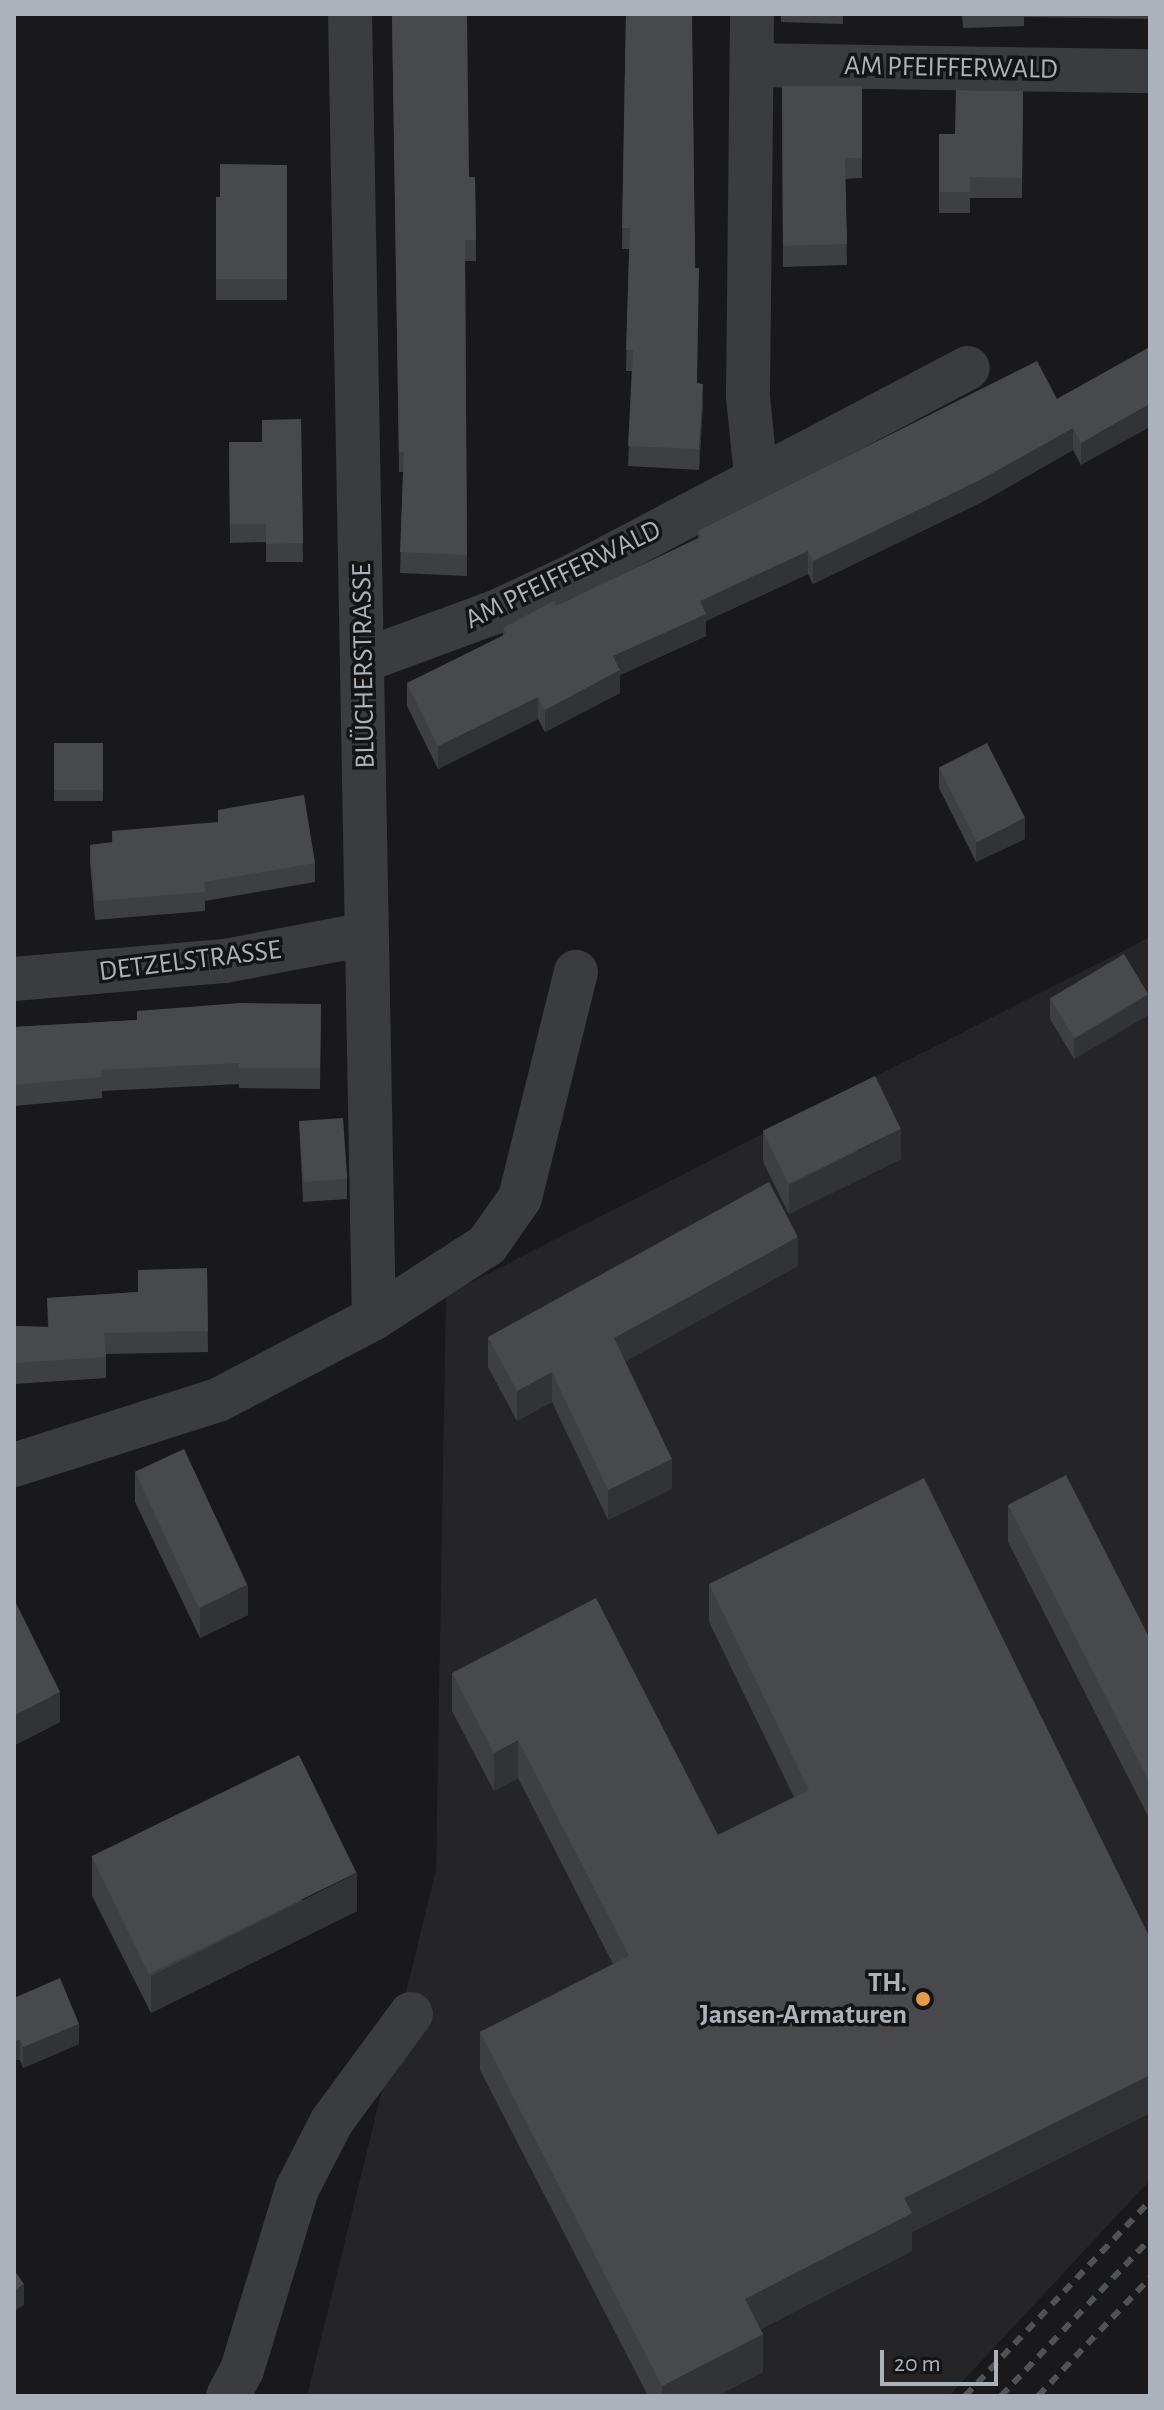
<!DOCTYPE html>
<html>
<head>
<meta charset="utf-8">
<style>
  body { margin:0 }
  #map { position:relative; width:1164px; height:2410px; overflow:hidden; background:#19191b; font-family:"Alegreya Sans",sans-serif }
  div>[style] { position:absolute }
  .built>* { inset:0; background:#252528 }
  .minor>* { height:44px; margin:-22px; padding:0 22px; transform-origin:22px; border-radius:22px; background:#3a3c3f }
  .rail>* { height:6px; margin-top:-3px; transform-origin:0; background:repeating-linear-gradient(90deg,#4f5256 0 10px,transparent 0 18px) }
  .wall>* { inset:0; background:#3e3f42; transform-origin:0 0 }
  .shaded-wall>* { inset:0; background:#323336; transform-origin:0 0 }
  .building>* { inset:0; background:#48494d; transform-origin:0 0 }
  .dots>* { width:22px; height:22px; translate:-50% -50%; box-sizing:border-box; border:4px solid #141416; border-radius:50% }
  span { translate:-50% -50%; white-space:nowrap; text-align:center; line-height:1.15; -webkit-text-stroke:7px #141416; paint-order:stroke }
  .street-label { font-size:28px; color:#acb2b9 }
  .poi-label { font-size:28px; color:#acb2b9; font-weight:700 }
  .right { translate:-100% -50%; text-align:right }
  .frame { position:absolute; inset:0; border:16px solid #acb2b9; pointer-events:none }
  .scale { position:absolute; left:880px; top:2350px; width:118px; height:36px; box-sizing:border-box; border:4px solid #acb2b9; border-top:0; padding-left:10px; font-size:24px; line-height:28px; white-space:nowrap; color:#acb2b9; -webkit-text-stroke:6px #141416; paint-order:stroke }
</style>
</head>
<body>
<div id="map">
  <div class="built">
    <div style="clip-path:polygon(1150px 937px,1150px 2180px,949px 2396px,307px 2396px,436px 1870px,446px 1295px)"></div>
  </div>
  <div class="minor">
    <div style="left:350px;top:14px;width:1304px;rotate:88.95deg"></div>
    <div style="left:752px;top:14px;width:383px;rotate:90.6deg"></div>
    <div style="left:748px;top:397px;width:79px;rotate:84.2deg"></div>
    <div style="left:753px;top:65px;width:397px;rotate:0.9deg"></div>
    <div style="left:365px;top:660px;width:142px;rotate:-20.2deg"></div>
    <div style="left:498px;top:611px;width:85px;rotate:-25.1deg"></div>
    <div style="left:575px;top:575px;width:444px;rotate:-27.8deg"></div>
    <div style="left:14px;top:979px;width:212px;rotate:-4.9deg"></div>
    <div style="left:225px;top:961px;width:144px;rotate:-10.8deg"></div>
    <div style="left:14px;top:1465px;width:214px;rotate:-17.7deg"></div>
    <div style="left:218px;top:1400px;width:176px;rotate:-27.7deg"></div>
    <div style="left:374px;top:1318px;width:135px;rotate:-32.9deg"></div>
    <div style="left:487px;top:1245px;width:57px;rotate:-54.9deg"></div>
    <div style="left:520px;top:1198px;width:233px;rotate:-76.1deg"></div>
    <div style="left:228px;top:2396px;width:30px;rotate:-62deg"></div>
    <div style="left:242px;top:2370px;width:189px;rotate:-73.1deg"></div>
    <div style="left:297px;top:2189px;width:76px;rotate:-62.8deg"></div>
    <div style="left:332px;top:2121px;width:133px;rotate:-53.6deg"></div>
  </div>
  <div class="rail">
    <div style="left:965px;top:2396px;width:269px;rotate:-46.5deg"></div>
    <div style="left:1001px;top:2396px;width:216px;rotate:-46.5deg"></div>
    <div style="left:1038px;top:2396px;width:163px;rotate:-46.5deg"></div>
  </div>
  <div class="wall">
    <div style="clip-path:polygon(392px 14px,469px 177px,475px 177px,476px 261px,465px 261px,467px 576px,400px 573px,403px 472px,399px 472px)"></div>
    <div style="clip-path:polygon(626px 14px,692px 54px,697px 383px,703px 404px,699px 470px,628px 466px,632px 371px,626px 371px,629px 249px,622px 249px)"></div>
    <div style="clip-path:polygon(781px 14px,843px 14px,843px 24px,781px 22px)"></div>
    <div style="clip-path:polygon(962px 14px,1150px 14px,1150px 19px,1024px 17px,1024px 26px,963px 28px)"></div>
    <div style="clip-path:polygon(782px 86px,862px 86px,862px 178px,845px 179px,847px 265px,783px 267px)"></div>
    <div style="left:1149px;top:88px;width:1px;height:86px"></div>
    <div style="clip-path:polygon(1023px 91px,1022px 198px,970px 198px,970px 213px,939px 213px,939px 134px,955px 134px)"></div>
    <div style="clip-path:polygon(287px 165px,287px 300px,216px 300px,216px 197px,220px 197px)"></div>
    <div style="clip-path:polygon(1150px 347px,1081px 465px,1073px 450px,982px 502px,813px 584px,808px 574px,706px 621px,706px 636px,620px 675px,620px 693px,545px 732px,538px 719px,438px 769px,407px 706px,407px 683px,503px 636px,503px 628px,556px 606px,698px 538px,698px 531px,1057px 399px)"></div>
    <div style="clip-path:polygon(301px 419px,303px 562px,266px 562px,266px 542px,230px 543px,229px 442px,262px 442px)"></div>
    <div style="left:54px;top:743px;width:49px;height:58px"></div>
    <div style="clip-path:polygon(939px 767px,1025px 839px,976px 862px,939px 788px)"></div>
    <div style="clip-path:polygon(112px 831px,315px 863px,315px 882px,205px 901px,205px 911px,95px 920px,90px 864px,90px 845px,112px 843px)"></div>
    <div style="clip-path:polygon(1050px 998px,1148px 1015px,1074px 1059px,1050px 1019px)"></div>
    <div style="clip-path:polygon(321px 1004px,320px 1089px,239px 1088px,239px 1084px,102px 1091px,102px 1098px,14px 1106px,14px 1027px,137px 1020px)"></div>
    <div style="clip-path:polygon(299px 1120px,347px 1179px,347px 1199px,303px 1202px)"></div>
    <div style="clip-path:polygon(763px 1132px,901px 1159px,789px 1214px,763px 1162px)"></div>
    <div style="clip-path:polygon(798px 1266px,625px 1361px,672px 1489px,608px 1520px,552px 1402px,517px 1421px,488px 1367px,488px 1337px)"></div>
    <div style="clip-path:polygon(207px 1268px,208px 1352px,106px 1354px,106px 1378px,14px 1384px,14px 1326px,48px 1327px,47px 1298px,138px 1292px)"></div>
    <div style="clip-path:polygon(135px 1472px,248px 1615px,200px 1638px,135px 1502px)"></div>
    <div style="clip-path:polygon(1008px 1505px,1150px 1639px,1150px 1820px,1008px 1542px)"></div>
    <div style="clip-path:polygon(709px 1584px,1150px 1938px,1150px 2113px,912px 2232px,912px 2251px,761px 2329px,763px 2372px,717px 2396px,648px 2396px,480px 2070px,480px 2032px,613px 1964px,518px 1778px,494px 1791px,452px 1711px,452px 1673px,718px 1835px,794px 1797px,709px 1622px)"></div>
    <div style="clip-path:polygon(14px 1599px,60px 1722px,15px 1745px,14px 1742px)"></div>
    <div style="clip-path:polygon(92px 1858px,357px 1911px,151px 2013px,92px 1896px)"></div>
    <div style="clip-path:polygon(14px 1998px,79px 2044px,23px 2068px,20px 2060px)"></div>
  </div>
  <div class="shaded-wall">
    <div style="clip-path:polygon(703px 384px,703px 404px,699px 470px,699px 449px)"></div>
    <div style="clip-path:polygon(1150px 404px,1150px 427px,1081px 465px,1081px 443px)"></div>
    <div style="clip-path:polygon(1073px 428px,1073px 450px,982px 502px,813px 584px,813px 561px)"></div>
    <div style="clip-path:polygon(808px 551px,808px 574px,706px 621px,706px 636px,620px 675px,620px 693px,545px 732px,545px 710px,613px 656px,700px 601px)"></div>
    <div style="clip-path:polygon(538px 697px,538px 719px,438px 769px,438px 746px)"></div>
    <div style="clip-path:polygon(1025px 818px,1025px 839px,976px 862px,976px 842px)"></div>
    <div style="clip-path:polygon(1148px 994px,1148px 1015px,1074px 1059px,1074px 1038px)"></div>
    <div style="clip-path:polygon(901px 1129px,901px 1159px,789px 1214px,789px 1185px)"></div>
    <div style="clip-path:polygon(798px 1237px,798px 1266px,614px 1368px,614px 1338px)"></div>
    <div style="clip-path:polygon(552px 1372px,552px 1402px,517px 1421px,517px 1391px)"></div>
    <div style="clip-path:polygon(672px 1459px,672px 1489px,608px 1520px,608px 1490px)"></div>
    <div style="clip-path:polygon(248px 1585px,248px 1615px,200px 1638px,200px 1608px)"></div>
    <div style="clip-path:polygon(60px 1692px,60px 1722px,15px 1745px,15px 1715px)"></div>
    <div style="clip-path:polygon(518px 1740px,518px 1778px,494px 1791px,494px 1753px)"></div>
    <div style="clip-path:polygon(357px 1873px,357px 1911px,151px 2013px,151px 1976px)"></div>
    <div style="clip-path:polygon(79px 2024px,79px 2044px,23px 2068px,23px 2047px)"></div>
    <div style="left:20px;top:2040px;width:20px;height:6px;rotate:90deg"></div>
    <div style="clip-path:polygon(1150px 2075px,1150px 2113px,912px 2232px,912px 2251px,745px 2337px,745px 2299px,904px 2198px)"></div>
    <div style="clip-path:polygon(24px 2284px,24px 2305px,14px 2312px,14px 2291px)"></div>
    <div style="clip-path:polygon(763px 2334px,763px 2372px,717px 2396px,662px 2396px,662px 2386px)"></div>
  </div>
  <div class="building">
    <div style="clip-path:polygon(392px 14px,467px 14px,469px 177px,475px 177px,476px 240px,465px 240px,467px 555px,400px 552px,404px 452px,399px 452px)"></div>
    <div style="clip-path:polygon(626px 14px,692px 14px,695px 268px,699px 268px,697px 383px,703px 384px,699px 449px,628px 446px,633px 350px,626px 350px,630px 228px,622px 228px)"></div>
    <div style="clip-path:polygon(782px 86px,862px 86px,862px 158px,845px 158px,847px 244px,783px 246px)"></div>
    <div style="left:1149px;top:88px;width:1px;height:65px"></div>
    <div style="clip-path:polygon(956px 90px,1023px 91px,1022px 178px,970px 177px,970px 192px,939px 192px,939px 134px,955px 134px)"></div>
    <div style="clip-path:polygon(220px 164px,287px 165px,287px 279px,216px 279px,216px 197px,220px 197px)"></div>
    <div style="clip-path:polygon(1150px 347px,1150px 404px,1081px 443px,1073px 428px,982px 479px,813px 561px,808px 551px,700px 601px,706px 614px,613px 656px,620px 670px,545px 710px,538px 697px,438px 746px,407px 683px,506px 634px,503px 628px,554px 601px,556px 606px,701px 537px,698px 531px,1037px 361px,1057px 399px)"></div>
    <div style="clip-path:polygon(301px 419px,303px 543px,266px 544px,266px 524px,230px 524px,229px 442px,262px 442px,262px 420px)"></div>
    <div style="left:54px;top:743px;width:49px;height:47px"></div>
    <div style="left:987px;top:743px;width:84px;height:54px;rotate:63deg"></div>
    <div style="clip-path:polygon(304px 795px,315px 863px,204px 882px,205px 892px,95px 901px,90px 845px,113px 842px,112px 831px,218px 822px,218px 810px)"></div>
    <div style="left:1124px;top:954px;width:47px;height:86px;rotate:59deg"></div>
    <div style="clip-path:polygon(240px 1003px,321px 1004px,320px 1068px,239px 1068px,239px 1063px,101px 1070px,102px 1077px,14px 1085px,14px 1027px,137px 1020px,137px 1011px)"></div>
    <div style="left:875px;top:1076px;width:59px;height:125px;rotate:64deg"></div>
    <div style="left:343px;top:1118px;width:61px;height:44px;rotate:86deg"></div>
    <div style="clip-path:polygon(769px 1182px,798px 1237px,614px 1338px,672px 1459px,608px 1490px,552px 1372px,517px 1391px,488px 1337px)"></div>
    <div style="clip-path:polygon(207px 1268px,208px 1331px,104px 1333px,106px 1357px,14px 1363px,14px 1326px,49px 1327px,47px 1298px,138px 1292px,138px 1270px)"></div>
    <div style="left:184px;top:1449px;width:150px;height:54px;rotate:65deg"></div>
    <div style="clip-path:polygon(1066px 1475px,1150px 1639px,1150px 1783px,1008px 1505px)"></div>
    <div style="clip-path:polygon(924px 1478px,1150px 1938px,1150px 2075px,904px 2198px,912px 2213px,745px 2299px,763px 2334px,662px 2386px,480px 2032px,629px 1956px,518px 1740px,494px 1753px,452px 1673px,596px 1598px,718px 1835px,809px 1790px,709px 1584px)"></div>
    <div style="clip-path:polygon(14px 1599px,60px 1692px,15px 1715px,14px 1712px)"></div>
    <div style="left:299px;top:1755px;width:131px;height:231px;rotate:64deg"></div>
    <div style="clip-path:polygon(60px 1978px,79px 2024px,23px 2047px,20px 2040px,14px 2041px,14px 1998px)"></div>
    <div style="clip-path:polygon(14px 2270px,24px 2284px,14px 2291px)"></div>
  </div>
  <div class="dots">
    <div style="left:923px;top:1999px;background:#e49a47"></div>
  </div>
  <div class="street-label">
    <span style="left:951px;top:68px;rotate:1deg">AM PFEIFFERWALD</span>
    <span style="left:563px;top:575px;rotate:-26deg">AM PFEIFFERWALD</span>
    <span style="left:364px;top:666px;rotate:-91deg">BLÜCHERSTRASSE</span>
    <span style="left:190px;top:961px;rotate:-7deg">DETZELSTRASSE</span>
  </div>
  <div class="poi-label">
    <span class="right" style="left:907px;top:1999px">TH.<br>Jansen-Armaturen</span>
  </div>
  <div class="frame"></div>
  <div class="scale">20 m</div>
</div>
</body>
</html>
